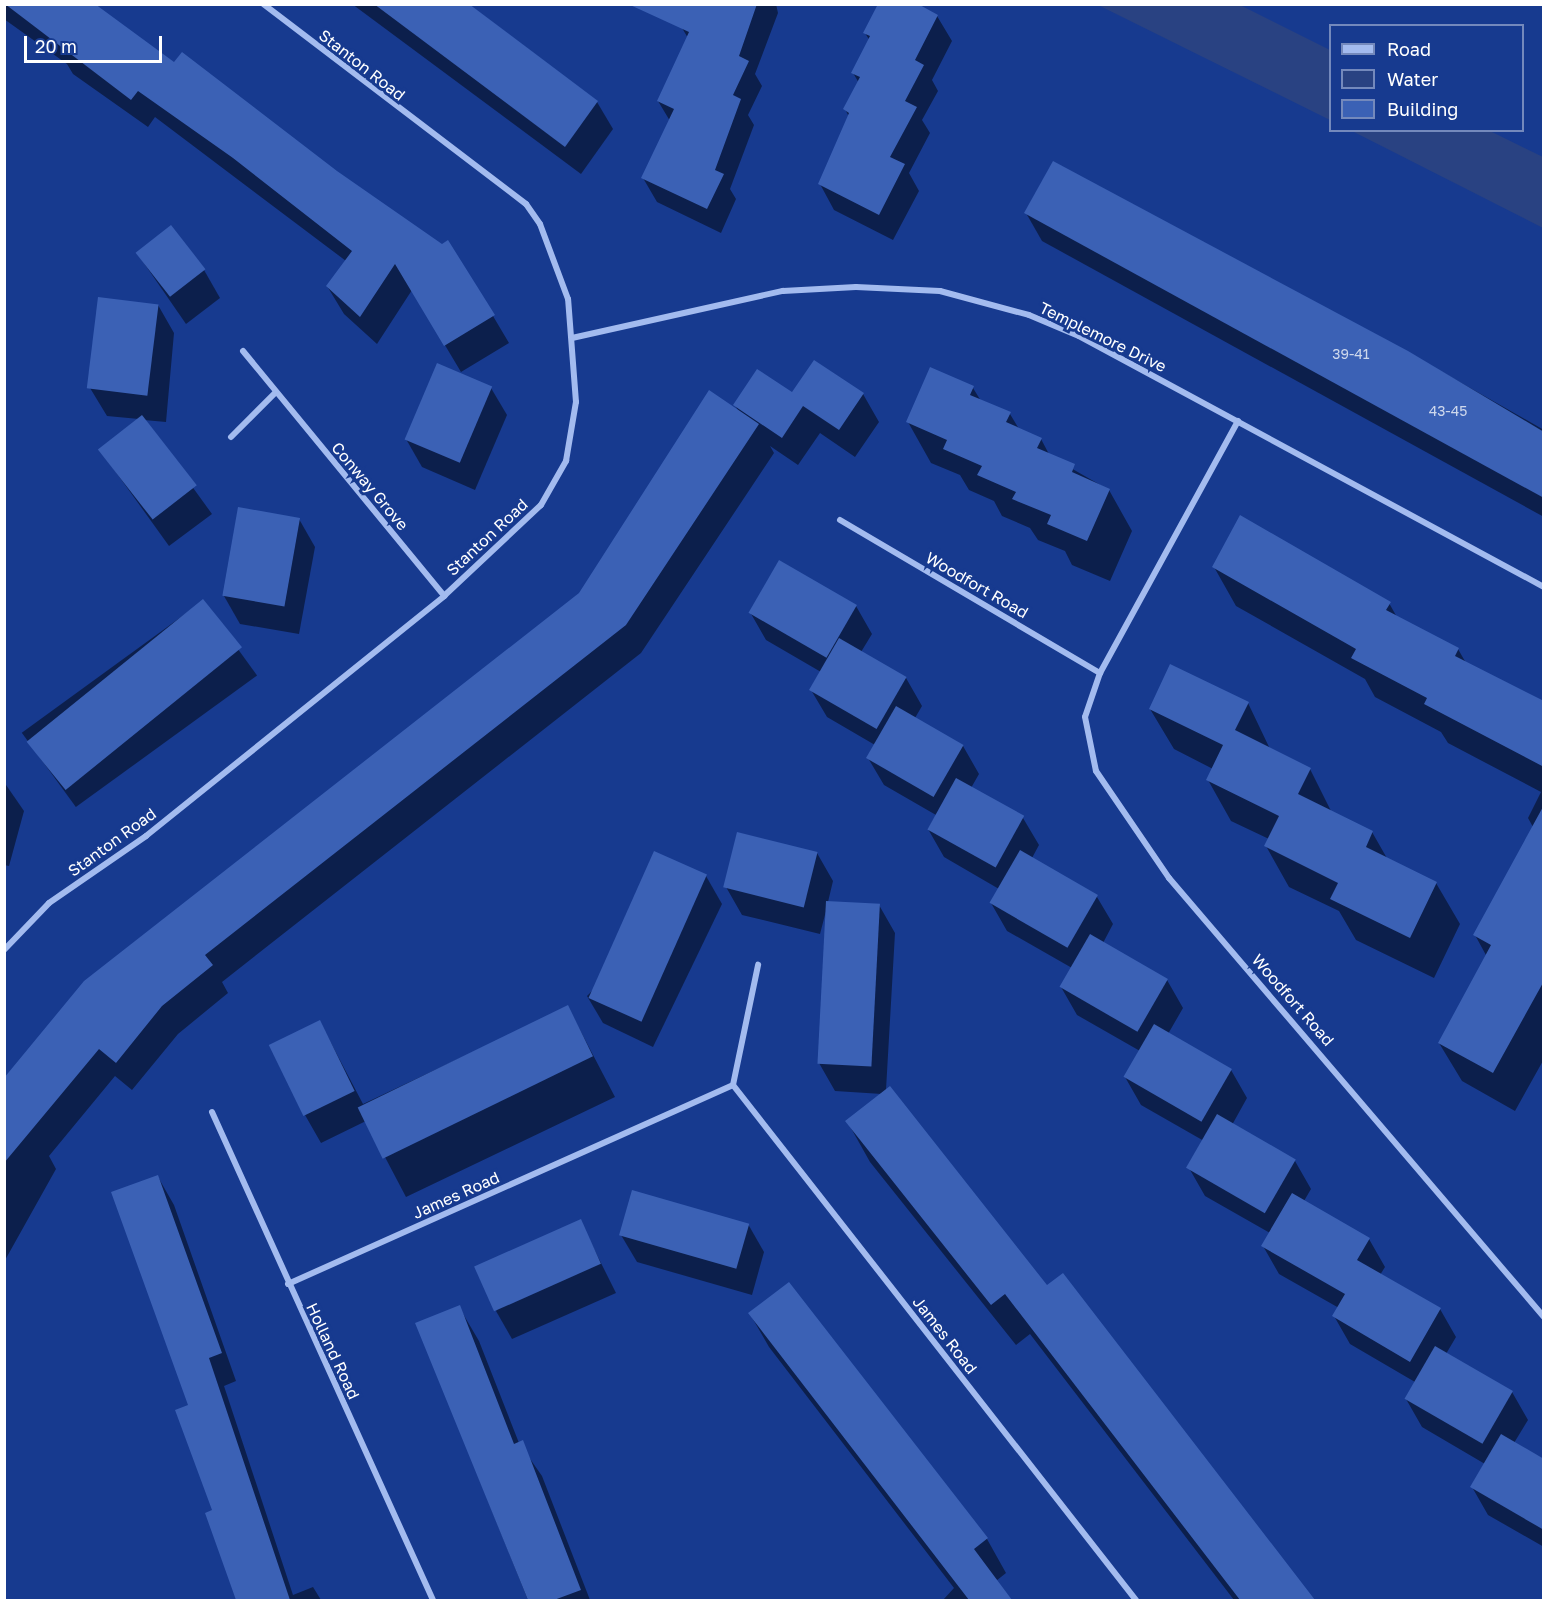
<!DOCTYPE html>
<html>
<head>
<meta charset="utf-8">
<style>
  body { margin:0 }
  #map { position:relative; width:1548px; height:1605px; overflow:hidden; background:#173a8f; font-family:"Golos Text",sans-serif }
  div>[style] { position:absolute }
  .water>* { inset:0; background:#294282 }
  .shadow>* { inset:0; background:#0007; transform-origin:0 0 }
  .building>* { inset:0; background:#3b61b5; transform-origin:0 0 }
  .street>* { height:6px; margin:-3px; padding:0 3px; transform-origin:3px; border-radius:3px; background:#a3bbef }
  span { translate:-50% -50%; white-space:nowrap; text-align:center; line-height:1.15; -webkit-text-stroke:6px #173a8f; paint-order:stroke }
  .number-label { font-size:14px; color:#ced8ec }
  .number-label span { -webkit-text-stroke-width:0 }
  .street-label { font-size:16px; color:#fff }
  .frame { position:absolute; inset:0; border:6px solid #fff; pointer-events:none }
  .legend { position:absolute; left:1329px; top:24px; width:195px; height:108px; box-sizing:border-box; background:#173a8f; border:2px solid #7489bc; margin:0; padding:8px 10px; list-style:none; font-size:18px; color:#fff }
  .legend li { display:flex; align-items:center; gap:12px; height:30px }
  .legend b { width:30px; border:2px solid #7489bc }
  .scale { position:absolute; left:24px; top:36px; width:138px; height:27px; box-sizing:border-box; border:3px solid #fff; border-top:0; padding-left:8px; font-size:18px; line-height:21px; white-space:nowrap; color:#fff; -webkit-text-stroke:4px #173a8f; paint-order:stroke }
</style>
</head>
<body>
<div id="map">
  <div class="water">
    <div style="clip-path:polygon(1098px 5px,1240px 5px,1330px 50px,1330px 120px)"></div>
    <div style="clip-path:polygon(1352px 131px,1490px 131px,1543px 157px,1543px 228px)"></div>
  </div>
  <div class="shadow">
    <div style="clip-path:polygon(4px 4px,92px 4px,493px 316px,509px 343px,461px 372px,412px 290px,377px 344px,344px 314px,327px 286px,346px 261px,155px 117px,148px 127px,73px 74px,67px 64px,4px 19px)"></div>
    <div style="clip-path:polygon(352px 4px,465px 4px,597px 102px,613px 129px,581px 174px)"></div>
    <div style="clip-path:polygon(691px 4px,776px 4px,778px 13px,755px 74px,762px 86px,748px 115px,754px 125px,730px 189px,736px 199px,721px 233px,657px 202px,643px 178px,670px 121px,658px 101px,688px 38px,682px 28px)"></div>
    <div style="clip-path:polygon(937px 16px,952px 41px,932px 80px,938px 91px,922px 120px,930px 133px,909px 173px,919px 191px,893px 240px,834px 210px,820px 184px,849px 117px,845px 109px,859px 83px,853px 73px,870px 41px,865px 33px)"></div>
    <div style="clip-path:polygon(1026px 213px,1407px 352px,1544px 430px,1544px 517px,1042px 241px)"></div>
    <div style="clip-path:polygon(137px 253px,204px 270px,220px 298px,186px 324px)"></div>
    <div style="clip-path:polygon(158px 305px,174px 333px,166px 422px,144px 420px,212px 514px,169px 546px,100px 450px,139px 419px,107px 416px,90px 388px)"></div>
    <div style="clip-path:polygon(491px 388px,507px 415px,475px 490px,422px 467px,406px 439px)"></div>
    <div style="clip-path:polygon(973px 388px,981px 401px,1010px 414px,1019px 429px,1041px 439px,1050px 456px,1109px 490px,1132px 531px,1110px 581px,1072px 565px,1065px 551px,1038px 540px,1030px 528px,1002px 516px,994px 501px,969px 490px,960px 475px,931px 463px,908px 422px)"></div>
    <div style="clip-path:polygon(793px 394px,863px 394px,879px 422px,855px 457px,820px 433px,798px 465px,770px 446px,774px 453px,641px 653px,222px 982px,228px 993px,178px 1034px,132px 1090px,115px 1076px,49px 1156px,56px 1169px,4px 1262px,4px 1100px,580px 594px,739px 412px,735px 405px)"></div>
    <div style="clip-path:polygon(299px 519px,315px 547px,299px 634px,240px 624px,224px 596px)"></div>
    <div style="clip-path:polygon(1214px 567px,1389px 603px,1398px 619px,1458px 649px,1466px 663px,1544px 703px,1544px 1059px,1515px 1111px,1462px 1081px,1439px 1043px,1487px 957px,1475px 935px,1533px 827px,1528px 818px,1541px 792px,1448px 743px,1441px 732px,1375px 697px,1365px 679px,1236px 606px)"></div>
    <div style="left:203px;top:601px;width:92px;height:224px;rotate:54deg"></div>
    <div style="clip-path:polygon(856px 606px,872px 634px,861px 652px,906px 678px,922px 706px,915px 718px,963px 746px,979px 774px,971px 788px,1023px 818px,1039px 845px,1032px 858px,1097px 897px,1113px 924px,1103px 943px,1167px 980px,1183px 1008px,1168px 1034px,1231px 1070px,1247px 1098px,1232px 1125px,1295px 1161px,1311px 1189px,1304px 1201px,1369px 1239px,1385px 1267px,1380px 1275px,1440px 1309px,1456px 1337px,1446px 1354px,1512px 1392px,1528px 1420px,1514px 1443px,1544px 1460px,1544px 1547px,1488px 1515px,1472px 1487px,1485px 1464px,1422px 1427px,1406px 1399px,1415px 1382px,1350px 1344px,1334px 1316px,1339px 1308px,1279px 1274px,1263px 1246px,1270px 1233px,1205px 1196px,1189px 1168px,1204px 1141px,1141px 1105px,1125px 1077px,1140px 1051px,1077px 1015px,1061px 987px,1072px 968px,1007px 931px,991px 903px,999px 889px,944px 857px,928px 829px,936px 815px,884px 785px,868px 758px,875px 745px,827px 717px,811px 690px,821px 672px,766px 640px,750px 612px)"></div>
    <div style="clip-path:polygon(1248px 703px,1270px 749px,1310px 769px,1332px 813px,1372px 832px,1388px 860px,1436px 883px,1460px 924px,1434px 978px,1356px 940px,1339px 911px,1289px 887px,1266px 846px,1269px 839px,1231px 821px,1208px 780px,1213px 769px,1174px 749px,1150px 709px)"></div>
    <div style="clip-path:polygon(4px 782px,24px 811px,9px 866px,4px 865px)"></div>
    <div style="clip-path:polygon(817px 853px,833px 881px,828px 902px,879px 905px,895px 933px,886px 1090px,1047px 1287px,1063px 1275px,1313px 1600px,1234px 1600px,1030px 1334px,1016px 1345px,870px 1162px,847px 1121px,882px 1094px,835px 1091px,819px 1063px,826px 911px,820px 934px,742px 915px,726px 887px)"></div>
    <div style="clip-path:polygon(706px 876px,722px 904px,653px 1047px,603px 1023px,587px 996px)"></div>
    <div style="clip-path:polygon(568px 1007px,615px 1097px,406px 1197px,366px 1121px,321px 1143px,305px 1115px,320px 1022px,363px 1104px)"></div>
    <div style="clip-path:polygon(158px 1177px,174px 1205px,236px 1381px,224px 1386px,293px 1595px,313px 1587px,321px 1600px,240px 1600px,234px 1590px,190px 1406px)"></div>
    <div style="clip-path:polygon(580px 1221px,616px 1293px,512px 1339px,496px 1311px)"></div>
    <div style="clip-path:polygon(748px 1224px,764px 1252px,752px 1295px,637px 1262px,621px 1235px)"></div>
    <div style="clip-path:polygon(789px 1284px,987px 1539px,1006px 1573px,996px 1581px,1010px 1600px,943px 1600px,954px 1588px,769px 1347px,750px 1314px)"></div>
    <div style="clip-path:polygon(459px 1307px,479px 1341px,519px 1443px,542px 1476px,590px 1600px,528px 1600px,417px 1324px)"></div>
  </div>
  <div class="building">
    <div style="clip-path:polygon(5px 4px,95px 4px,174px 62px,182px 52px,337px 171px,442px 244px,448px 240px,495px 315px,444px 346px,395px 264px,360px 317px,326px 286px,352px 251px,233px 158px,138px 91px,131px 100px)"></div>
    <div style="clip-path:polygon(374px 4px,469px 4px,598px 101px,565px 147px)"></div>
    <div style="clip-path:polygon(628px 4px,757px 4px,739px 56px,749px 61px,733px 95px,741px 99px,715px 170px,724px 174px,707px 209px,641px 178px,674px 109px,657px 101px,689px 32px)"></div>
    <div style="clip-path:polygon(878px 4px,918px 4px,938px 15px,915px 60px,924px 65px,905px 101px,917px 107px,890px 157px,905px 164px,879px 215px,818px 184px,849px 113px,843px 109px,860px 77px,851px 73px,870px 36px,863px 33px)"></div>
    <div style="clip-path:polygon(1053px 161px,1408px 351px,1544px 432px,1544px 498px,1024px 213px)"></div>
    <div style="left:171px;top:225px;width:56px;height:45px;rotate:52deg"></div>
    <div style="left:98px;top:297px;width:61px;height:92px;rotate:7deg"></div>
    <div style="clip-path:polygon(814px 360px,864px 393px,839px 430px,803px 406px,782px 438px,733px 405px,757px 369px,792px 392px)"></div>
    <div style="left:437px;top:363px;width:60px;height:83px;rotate:23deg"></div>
    <div style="clip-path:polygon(930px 367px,974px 386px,970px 395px,1011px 412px,1006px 422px,1042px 438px,1037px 448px,1075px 464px,1072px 472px,1110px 489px,1087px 541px,1047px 524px,1051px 515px,1012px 499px,1016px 492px,977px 475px,982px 466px,943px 449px,947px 440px,906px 422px)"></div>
    <div style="clip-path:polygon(709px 390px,759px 424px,626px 625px,205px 955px,213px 965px,162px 1006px,116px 1063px,99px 1049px,4px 1163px,4px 1078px,84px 981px,579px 593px)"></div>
    <div style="left:142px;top:415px;width:89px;height:56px;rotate:52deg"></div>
    <div style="left:238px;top:507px;width:63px;height:90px;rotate:10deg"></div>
    <div style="clip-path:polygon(1240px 515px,1391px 602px,1386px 610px,1459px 648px,1455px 656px,1544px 701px,1544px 767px,1424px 704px,1427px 698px,1351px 658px,1356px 649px,1212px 567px)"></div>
    <div style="left:779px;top:560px;width:90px;height:61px;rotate:30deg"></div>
    <div style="left:203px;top:599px;width:62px;height:227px;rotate:51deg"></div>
    <div style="left:839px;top:638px;width:78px;height:60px;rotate:30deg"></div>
    <div style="clip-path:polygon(1170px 664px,1249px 702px,1235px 730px,1311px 768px,1298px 794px,1373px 831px,1366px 847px,1437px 882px,1410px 938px,1330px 899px,1338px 883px,1264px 846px,1279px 816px,1206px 780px,1223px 745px,1149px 709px)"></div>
    <div style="left:896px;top:706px;width:78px;height:60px;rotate:30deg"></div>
    <div style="left:956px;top:778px;width:78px;height:59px;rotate:29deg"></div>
    <div style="clip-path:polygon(1544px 805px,1544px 981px,1493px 1073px,1438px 1043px,1491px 945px,1473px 935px)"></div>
    <div style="left:737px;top:832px;width:83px;height:57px;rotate:14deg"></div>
    <div style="left:1020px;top:850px;width:90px;height:61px;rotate:30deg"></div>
    <div style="left:654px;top:851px;width:58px;height:161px;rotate:24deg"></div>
    <div style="left:826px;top:901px;width:54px;height:163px;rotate:3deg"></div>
    <div style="left:1090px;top:934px;width:90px;height:61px;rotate:30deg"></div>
    <div style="left:568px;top:1005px;width:57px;height:234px;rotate:64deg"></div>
    <div style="left:320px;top:1020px;width:79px;height:57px;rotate:64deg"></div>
    <div style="left:1154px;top:1024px;width:90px;height:61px;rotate:30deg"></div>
    <div style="clip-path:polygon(890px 1086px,1047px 1285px,1063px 1273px,1315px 1600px,1240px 1600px,1005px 1294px,991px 1305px,845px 1121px)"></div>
    <div style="left:1217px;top:1114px;width:91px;height:62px;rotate:30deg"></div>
    <div style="clip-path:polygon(158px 1175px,222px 1353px,209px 1358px,290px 1600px,236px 1600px,205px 1513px,212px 1510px,175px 1410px,188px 1405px,111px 1192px)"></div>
    <div style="left:632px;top:1190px;width:122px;height:47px;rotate:16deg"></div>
    <div style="clip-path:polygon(1292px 1193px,1370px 1238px,1357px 1260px,1441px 1308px,1410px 1362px,1332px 1316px,1345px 1294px,1261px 1246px)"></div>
    <div style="left:581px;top:1219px;width:49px;height:117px;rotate:66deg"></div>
    <div style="clip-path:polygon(789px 1282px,988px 1538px,974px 1549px,1012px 1600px,969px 1600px,748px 1313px)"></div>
    <div style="clip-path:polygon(460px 1305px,514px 1444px,523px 1440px,581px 1590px,554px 1600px,528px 1600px,415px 1323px)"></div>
    <div style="left:1435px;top:1346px;width:90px;height:61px;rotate:30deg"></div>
    <div style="clip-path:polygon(1501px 1434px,1544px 1459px,1544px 1530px,1470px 1487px)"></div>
  </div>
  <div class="street">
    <div style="left:572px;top:338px;width:216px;rotate:-12.6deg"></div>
    <div style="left:783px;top:291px;width:73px;rotate:-3.1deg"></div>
    <div style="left:856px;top:287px;width:84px;rotate:2.7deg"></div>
    <div style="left:940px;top:291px;width:92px;rotate:15.1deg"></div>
    <div style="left:1029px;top:315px;width:54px;rotate:22.8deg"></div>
    <div style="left:1079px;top:336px;width:528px;rotate:28.36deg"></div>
    <div style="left:243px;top:351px;width:317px;rotate:50.6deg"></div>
    <div style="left:1238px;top:421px;width:287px;rotate:118.7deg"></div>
    <div style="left:1100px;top:673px;width:46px;rotate:108.8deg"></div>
    <div style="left:1085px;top:717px;width:55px;rotate:78.5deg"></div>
    <div style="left:1096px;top:771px;width:130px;rotate:55.7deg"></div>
    <div style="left:1169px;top:878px;width:577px;rotate:49.5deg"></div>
    <div style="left:231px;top:437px;width:62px;rotate:-45deg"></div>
    <div style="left:840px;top:520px;width:302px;rotate:30.5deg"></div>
    <div style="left:4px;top:950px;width:65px;rotate:-46.2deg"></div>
    <div style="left:49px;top:903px;width:118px;rotate:-34.6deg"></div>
    <div style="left:146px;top:836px;width:383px;rotate:-38.8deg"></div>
    <div style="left:444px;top:596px;width:133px;rotate:-43.2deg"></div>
    <div style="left:541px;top:505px;width:51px;rotate:-60.4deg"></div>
    <div style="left:566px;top:461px;width:60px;rotate:-80.4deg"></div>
    <div style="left:576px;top:402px;width:103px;rotate:-94.4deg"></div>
    <div style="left:568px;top:299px;width:80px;rotate:-110.5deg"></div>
    <div style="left:540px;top:224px;width:24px;rotate:-125deg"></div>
    <div style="left:526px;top:204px;width:330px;rotate:-142.7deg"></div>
    <div style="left:733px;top:1085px;width:123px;rotate:-78.2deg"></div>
    <div style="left:212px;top:1112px;width:536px;rotate:65.64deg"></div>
    <div style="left:288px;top:1284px;width:487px;rotate:-24.1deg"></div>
    <div style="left:733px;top:1085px;width:654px;rotate:51.96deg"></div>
  </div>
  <div class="number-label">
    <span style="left:1351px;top:354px">39-41</span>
    <span style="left:1448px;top:411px">43-45</span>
  </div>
  <div class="street-label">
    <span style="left:362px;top:65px;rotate:38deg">Stanton Road</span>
    <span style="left:1103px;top:337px;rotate:26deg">Templemore Drive</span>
    <span style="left:370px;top:486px;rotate:50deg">Conway Grove</span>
    <span style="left:487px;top:537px;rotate:-43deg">Stanton Road</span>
    <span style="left:977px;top:585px;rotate:30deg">Woodfort Road</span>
    <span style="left:112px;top:842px;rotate:-36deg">Stanton Road</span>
    <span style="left:1293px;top:1000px;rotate:49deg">Woodfort Road</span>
    <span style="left:456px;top:1195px;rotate:-24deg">James Road</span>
    <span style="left:945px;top:1335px;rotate:52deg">James Road</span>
    <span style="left:333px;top:1351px;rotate:65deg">Holland Road</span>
  </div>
  <div class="frame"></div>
  <ul class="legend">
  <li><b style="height:8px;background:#a3bbef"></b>Road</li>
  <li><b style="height:16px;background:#294282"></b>Water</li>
  <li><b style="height:16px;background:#3b61b5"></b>Building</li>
  </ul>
  <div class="scale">20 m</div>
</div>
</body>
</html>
